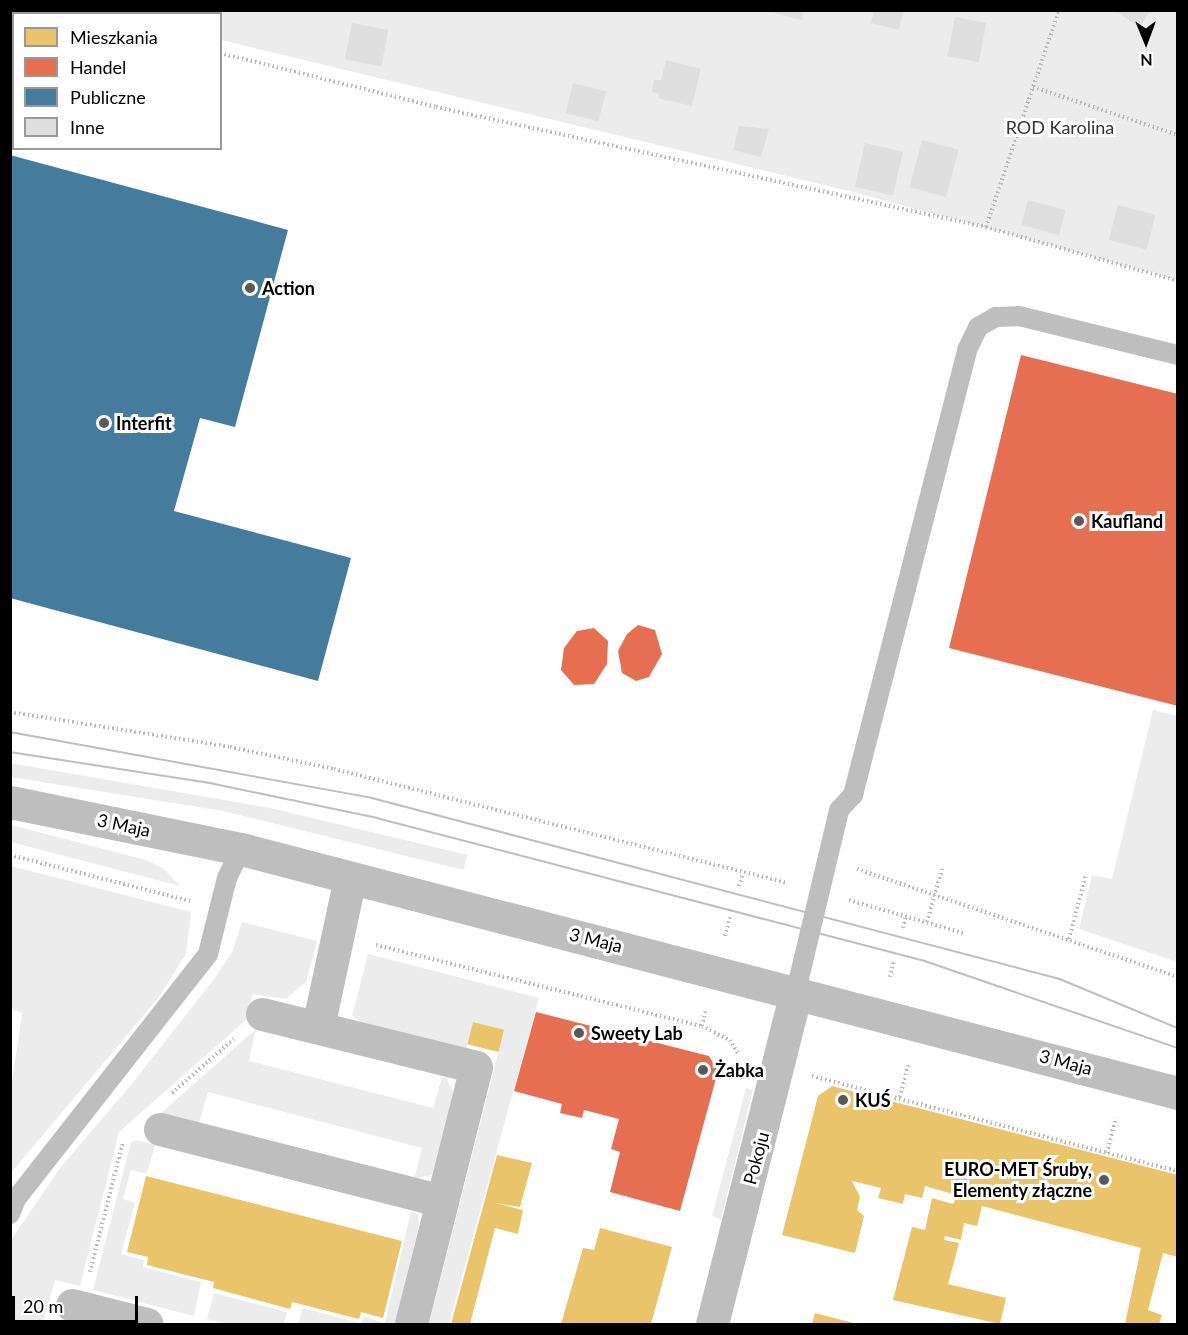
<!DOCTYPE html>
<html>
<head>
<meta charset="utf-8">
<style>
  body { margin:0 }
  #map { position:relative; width:1188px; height:1335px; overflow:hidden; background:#fff; font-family:Lato,sans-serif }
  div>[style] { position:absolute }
  .green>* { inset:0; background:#ececec }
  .homes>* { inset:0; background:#e9c46a; transform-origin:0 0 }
  .shops>* { inset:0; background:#e76f51 }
  .public>* { inset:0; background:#457b9d }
  .building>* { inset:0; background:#dfdfdf; transform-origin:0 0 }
  .path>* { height:4px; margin-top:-2px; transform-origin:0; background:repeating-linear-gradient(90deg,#b9b9b9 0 1.5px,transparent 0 4.5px) }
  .service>* { height:20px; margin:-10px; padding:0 10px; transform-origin:10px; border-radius:10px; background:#bebebe }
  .minor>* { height:33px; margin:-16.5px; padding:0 16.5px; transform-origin:16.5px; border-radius:16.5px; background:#bebebe }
  .tertiary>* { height:33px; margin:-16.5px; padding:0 16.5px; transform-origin:16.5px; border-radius:16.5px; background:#bebebe }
  .tram>* { height:1.5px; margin:-0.75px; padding:0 0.75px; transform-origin:0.75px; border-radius:0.75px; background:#bebebe }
  .dots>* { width:16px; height:16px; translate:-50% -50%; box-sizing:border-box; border:3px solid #fff; border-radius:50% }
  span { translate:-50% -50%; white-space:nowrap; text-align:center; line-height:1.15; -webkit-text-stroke:6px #fff; paint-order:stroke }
  .park-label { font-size:18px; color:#333 }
  .poi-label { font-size:18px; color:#000; font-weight:700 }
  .left { translate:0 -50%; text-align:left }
  .right { translate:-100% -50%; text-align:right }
  .street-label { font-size:18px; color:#000 }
  .frame { position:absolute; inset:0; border:12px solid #000; pointer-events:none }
  .legend { position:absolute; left:12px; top:12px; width:210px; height:138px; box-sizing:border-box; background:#fff; border:2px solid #999; margin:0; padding:8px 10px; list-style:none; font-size:18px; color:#000 }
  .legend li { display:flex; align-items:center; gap:12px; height:30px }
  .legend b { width:30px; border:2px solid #999 }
  .north { position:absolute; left:1116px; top:12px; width:60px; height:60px; -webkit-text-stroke:4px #fff; paint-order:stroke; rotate:179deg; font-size:16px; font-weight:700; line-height:24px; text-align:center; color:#000 }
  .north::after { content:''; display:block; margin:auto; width:21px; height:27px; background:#000; clip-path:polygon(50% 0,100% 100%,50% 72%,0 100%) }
  .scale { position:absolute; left:12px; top:1296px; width:126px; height:27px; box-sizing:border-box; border:3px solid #000; border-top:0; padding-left:8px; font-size:18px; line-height:21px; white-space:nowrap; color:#000; -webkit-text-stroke:4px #fff; paint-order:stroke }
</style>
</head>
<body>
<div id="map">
  <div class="green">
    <div style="clip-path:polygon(111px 11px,1177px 11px,1177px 280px,853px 192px,221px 40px,220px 14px)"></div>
    <div style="clip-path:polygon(1153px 710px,1177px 716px,1177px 962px,1079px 929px,1092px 875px,1112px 879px)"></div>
    <div style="clip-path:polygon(10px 763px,270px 808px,468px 855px,463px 870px,223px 811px,11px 777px)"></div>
    <div style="clip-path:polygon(11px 825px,146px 860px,163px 868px,180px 886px,11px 842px)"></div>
    <div style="clip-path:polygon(11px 866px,191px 912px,186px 954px,159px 997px,11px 1173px,11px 1089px,22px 1013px,11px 1009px)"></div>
    <div style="clip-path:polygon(242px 922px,317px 941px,306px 982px,286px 999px,253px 994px,246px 1020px,119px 1132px,80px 1286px,55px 1280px,43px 1324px,11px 1324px,11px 1240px,60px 1168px,135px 1080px,217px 975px,232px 952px)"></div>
    <div style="clip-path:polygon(368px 954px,539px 998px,449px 1324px,429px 1324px,504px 1030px,473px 1022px,466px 1051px,361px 1022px,352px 1016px)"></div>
    <div style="clip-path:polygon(256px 1029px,249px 1061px,433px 1108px,442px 1077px,446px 1078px,454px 1093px,432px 1175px,414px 1179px,422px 1148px,208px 1092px,199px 1123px,144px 1128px)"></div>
    <div style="clip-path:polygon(746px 1088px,753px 1090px,721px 1219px,712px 1216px)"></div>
    <div style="clip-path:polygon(137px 1140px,155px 1145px,147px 1174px,131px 1170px,123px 1199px,135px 1203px,121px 1254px,144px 1260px,143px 1267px,201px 1282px,194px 1316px,93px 1290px,131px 1142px)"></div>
    <div style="clip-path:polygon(411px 1211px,418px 1215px,419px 1225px,395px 1324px,298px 1324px,303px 1308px,361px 1324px,364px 1317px,385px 1323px)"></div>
    <div style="clip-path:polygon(214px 1293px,287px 1312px,284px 1324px,228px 1324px,207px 1319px)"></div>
  </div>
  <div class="homes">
    <div style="left:473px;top:1022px;width:32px;height:23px;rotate:14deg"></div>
    <div style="clip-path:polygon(832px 1086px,1178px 1175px,1178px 1257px,1163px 1253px,1148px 1310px,1162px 1315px,1159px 1324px,1125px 1324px,1141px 1248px,982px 1206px,977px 1226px,964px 1223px,961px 1240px,945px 1236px,944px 1240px,959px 1243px,948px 1284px,1006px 1298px,1000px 1324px,893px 1300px,912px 1227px,925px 1230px,932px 1198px,953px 1204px,955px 1200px,956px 1195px,925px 1186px,922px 1198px,905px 1194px,903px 1204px,878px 1198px,881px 1188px,852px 1181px,860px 1197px,857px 1210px,864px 1216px,855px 1253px,782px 1235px,818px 1096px)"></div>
    <div style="clip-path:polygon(497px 1155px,532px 1163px,520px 1207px,495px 1203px,523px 1210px,518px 1234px,495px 1228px,470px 1324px,451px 1324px)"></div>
    <div style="clip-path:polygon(146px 1176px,402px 1241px,383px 1318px,361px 1312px,359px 1319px,292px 1302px,290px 1309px,213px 1288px,214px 1282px,147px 1265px,148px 1257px,127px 1252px)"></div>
    <div style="clip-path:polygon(600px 1228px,672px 1247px,651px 1324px,561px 1324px,583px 1248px,594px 1250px)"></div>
    <div style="clip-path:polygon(815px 1313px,857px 1324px,812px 1324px)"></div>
  </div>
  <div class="shops">
    <div style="clip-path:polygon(1021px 355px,1178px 394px,1178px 706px,949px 648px)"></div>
    <div style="clip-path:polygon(638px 625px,655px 630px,662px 654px,649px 677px,636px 681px,622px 673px,618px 651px,627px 634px)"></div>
    <div style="clip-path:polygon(594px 628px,608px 641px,607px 664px,594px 684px,574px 685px,561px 670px,564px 648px,577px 631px)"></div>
    <div style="clip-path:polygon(536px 1012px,709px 1056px,718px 1071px,680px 1211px,610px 1192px,620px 1152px,611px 1149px,619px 1119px,584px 1110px,582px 1118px,560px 1113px,562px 1104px,514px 1091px)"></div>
  </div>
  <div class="public">
    <div style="clip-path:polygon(10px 155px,288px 230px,235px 427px,200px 418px,174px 511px,351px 558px,318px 681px,10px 598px)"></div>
  </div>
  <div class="building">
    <div style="clip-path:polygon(762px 10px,804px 10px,802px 20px)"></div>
    <div style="clip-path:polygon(874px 10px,904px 10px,899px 30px,871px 23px)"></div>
    <div style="clip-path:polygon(1114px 10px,1151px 10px,1139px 27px)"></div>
    <div style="left:955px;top:17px;width:32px;height:40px;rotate:11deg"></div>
    <div style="left:352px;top:23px;width:37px;height:37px;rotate:11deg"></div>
    <div style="clip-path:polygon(666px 60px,701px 69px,692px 106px,658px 98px,659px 94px,652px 92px,654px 80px,661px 80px)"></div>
    <div style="left:573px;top:83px;width:34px;height:31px;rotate:14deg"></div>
    <div style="clip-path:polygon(739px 126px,769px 129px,761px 157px,733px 150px)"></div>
    <div style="left:922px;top:140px;width:38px;height:49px;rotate:15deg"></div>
    <div style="left:865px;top:143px;width:39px;height:45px;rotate:13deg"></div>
    <div style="left:1028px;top:200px;width:39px;height:26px;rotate:15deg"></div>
    <div style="left:1118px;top:205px;width:39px;height:36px;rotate:15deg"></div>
  </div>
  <div class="path">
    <div style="left:77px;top:10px;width:7px;rotate:34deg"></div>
    <div style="left:220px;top:53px;width:223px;rotate:14deg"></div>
    <div style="left:436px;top:107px;width:563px;rotate:12.31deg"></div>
    <div style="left:986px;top:227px;width:199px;rotate:15.7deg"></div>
    <div style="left:1033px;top:87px;width:153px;rotate:18.3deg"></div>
    <div style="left:986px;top:227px;width:229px;rotate:-71.4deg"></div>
    <div style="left:10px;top:712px;width:223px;rotate:9deg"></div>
    <div style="left:230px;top:747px;width:106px;rotate:11.9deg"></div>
    <div style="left:334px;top:769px;width:467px;rotate:14.1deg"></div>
    <div style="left:10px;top:855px;width:186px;rotate:14.3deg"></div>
    <div style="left:857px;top:869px;width:339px;rotate:18.6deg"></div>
    <div style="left:739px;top:886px;width:13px;rotate:-72deg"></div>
    <div style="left:849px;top:900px;width:119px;rotate:16.1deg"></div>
    <div style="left:927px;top:922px;width:55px;rotate:-74.2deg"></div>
    <div style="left:903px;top:928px;width:12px;rotate:-76deg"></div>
    <div style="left:725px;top:936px;width:20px;rotate:-75deg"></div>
    <div style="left:1069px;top:939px;width:67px;rotate:-75.3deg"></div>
    <div style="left:376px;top:945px;width:336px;rotate:14deg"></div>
    <div style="left:702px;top:1026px;width:31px;rotate:27deg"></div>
    <div style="left:730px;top:1040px;width:17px;rotate:59deg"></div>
    <div style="left:890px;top:977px;width:17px;rotate:-77deg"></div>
    <div style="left:702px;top:1026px;width:17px;rotate:-77deg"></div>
    <div style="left:812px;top:1076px;width:378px;rotate:14.6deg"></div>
    <div style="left:172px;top:1093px;width:82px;rotate:-41.1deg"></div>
    <div style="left:900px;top:1097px;width:33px;rotate:-76deg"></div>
    <div style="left:1107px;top:1153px;width:36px;rotate:-76deg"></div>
    <div style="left:90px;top:1272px;width:134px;rotate:-75.8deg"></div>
  </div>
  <div class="service">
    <div style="left:796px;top:991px;width:186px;rotate:-76.6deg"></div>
    <div style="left:839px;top:810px;width:21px;rotate:-47deg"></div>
    <div style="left:853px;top:795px;width:459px;rotate:-75.6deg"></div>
    <div style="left:967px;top:350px;width:25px;rotate:-64deg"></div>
    <div style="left:978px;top:327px;width:21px;rotate:-29deg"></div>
    <div style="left:996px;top:317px;width:23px;rotate:-2deg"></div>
    <div style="left:1019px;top:316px;width:164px;rotate:13.8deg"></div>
    <div style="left:10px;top:1214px;width:16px;rotate:-68deg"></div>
    <div style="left:16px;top:1199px;width:311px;rotate:-51.9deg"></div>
    <div style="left:208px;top:954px;width:78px;rotate:-76deg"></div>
    <div style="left:227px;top:878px;width:32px;rotate:-64deg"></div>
  </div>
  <div class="minor">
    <div style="left:262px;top:1014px;width:220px;rotate:13.9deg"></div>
    <div style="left:476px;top:1067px;width:265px;rotate:104.2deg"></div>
    <div style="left:318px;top:1027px;width:152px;rotate:-77.9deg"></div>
    <div style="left:160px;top:1129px;width:291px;rotate:14.3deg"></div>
    <div style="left:72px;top:1305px;width:77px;rotate:14.2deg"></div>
    <div style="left:712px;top:1324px;width:343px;rotate:-75.8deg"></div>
  </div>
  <div class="tertiary">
    <div style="left:10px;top:802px;width:236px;rotate:11.5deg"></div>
    <div style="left:241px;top:849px;width:968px;rotate:14.6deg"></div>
  </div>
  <div class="tram">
    <div style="left:10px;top:732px;width:368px;rotate:10.3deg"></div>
    <div style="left:372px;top:798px;width:711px;rotate:14.74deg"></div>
    <div style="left:1060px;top:979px;width:128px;rotate:22.6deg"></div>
    <div style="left:10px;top:752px;width:202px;rotate:8.8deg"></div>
    <div style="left:210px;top:783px;width:171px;rotate:11.8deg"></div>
    <div style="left:377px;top:818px;width:566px;rotate:14.63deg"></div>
    <div style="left:925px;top:961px;width:268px;rotate:19deg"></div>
  </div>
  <div class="dots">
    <div style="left:250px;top:288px;background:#595959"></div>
    <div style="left:104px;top:423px;background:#595959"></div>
    <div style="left:1079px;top:521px;background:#595959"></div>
    <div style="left:579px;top:1033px;background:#595959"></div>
    <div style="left:703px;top:1070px;background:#595959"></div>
    <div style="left:843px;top:1100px;background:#595959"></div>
    <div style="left:1104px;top:1180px;background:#595959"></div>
  </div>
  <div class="park-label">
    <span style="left:1060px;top:127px">ROD Karolina</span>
  </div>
  <div class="poi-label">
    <span class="left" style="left:262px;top:288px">Action</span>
    <span class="left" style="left:116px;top:423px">Interfit</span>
    <span class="left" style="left:1091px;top:521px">Kaufland</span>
    <span class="left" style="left:591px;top:1033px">Sweety Lab</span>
    <span class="left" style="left:715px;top:1070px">Żabka</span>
    <span class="left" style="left:855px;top:1100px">KUŚ</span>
    <span class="right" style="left:1092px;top:1180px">EURO-MET Śruby,<br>Elementy złączne</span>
  </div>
  <div class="street-label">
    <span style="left:124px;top:825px;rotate:12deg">3 Maja</span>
    <span style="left:596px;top:940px;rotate:14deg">3 Maja</span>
    <span style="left:1066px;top:1062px;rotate:15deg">3 Maja</span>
    <span style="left:756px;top:1158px;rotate:-75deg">Pokoju</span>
  </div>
  <div class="frame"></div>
  <ul class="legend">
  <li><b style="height:16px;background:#e9c46a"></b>Mieszkania</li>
  <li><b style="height:16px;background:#e76f51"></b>Handel</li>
  <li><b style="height:16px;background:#457b9d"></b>Publiczne</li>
  <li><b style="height:16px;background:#dfdfdf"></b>Inne</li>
  </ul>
  <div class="north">N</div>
  <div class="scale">20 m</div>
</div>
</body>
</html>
